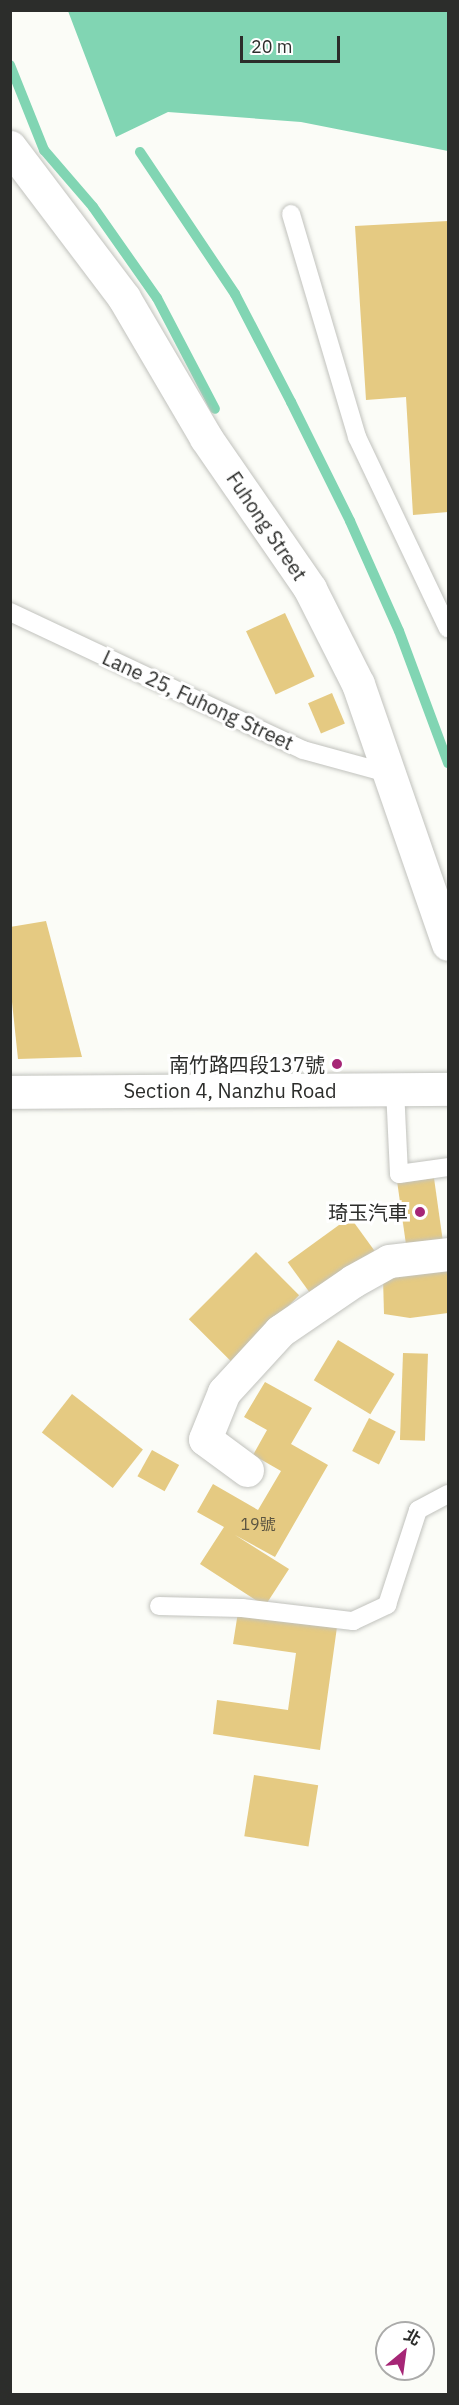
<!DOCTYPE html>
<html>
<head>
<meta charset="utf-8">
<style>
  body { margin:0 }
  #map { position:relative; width:459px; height:2405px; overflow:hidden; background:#fbfcf7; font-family:"IBM Plex Sans","Noto Sans TC",sans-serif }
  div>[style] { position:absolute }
  .water>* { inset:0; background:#81d5b3 }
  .stream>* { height:10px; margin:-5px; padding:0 5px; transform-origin:5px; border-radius:5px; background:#81d5b3 }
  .building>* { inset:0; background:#e5ca82; transform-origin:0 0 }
  .roads { filter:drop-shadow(0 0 2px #c1c2bd) drop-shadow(0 0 2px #c1c2bd) }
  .lane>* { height:18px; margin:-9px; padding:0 9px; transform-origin:9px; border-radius:9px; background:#fff }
  .street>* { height:33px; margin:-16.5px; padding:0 16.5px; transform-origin:16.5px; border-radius:16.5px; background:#fff }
  .secondary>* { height:33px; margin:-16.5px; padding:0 16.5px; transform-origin:16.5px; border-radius:16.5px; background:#fff }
  .dots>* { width:16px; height:16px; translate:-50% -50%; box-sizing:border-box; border:3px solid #fff; border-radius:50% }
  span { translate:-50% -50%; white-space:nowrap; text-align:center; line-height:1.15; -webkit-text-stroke:6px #fff; paint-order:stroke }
  .number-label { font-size:16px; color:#5a5441 }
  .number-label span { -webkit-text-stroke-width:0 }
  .street-label { font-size:20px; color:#2c2d2b }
  .poi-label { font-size:20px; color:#2c2d2b }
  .right { translate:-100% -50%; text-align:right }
  .frame { position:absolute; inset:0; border:12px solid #2c2d2b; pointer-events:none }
  .north { position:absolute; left:375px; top:2321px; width:60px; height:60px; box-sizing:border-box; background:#fff; border:2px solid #ababaa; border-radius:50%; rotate:29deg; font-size:16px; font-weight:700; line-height:24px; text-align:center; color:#2c2d2b }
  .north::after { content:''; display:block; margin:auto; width:21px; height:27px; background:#a62676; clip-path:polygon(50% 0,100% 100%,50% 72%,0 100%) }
  .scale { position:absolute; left:240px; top:36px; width:100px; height:27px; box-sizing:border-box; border:3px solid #2c2d2b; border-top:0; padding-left:8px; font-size:18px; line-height:21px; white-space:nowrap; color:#2c2d2b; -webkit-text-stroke:4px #fff; paint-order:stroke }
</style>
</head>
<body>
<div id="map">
  <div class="water">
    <div style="clip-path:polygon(68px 11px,448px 11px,448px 151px,301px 122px,168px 112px,116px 137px)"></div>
  </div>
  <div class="stream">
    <div style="left:10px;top:65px;width:92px;rotate:68.2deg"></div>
    <div style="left:44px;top:150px;width:75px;rotate:49.3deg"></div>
    <div style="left:93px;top:207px;width:111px;rotate:54.9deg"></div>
    <div style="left:157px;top:298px;width:125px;rotate:62.4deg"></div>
    <div style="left:140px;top:152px;width:171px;rotate:56.2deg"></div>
    <div style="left:235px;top:294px;width:122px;rotate:62.6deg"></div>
    <div style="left:291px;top:402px;width:133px;rotate:63.6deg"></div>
    <div style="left:350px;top:521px;width:120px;rotate:66deg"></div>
    <div style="left:399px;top:631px;width:141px;rotate:69.6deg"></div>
  </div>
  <div class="building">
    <div style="clip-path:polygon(448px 221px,448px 512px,413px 515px,406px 397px,366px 400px,355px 226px)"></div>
    <div style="left:285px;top:613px;width:70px;height:43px;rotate:65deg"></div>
    <div style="left:332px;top:693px;width:33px;height:26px;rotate:67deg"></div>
    <div style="clip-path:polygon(46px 921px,82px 1057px,18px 1059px,10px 983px,10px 927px)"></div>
    <div style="left:434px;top:1178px;width:65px;height:37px;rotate:82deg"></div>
    <div style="left:350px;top:1217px;width:42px;height:77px;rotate:54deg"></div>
    <div style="left:256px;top:1252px;width:61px;height:95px;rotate:45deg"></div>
    <div style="clip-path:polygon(448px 1266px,448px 1313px,410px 1318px,384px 1314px,383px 1278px)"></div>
    <div style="left:338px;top:1340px;width:66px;height:47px;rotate:31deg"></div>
    <div style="left:403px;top:1353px;width:25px;height:87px;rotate:2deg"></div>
    <div style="clip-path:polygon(265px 1382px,312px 1408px,291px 1444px,328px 1465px,275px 1557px,235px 1535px,289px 1569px,265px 1606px,200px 1564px,224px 1527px,197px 1512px,213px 1484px,258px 1510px,281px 1471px,253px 1455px,267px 1430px,244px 1417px)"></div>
    <div style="left:72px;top:1394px;width:90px;height:49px;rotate:38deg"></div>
    <div style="left:369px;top:1418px;width:30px;height:37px;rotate:27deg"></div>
    <div style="left:152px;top:1450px;width:31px;height:30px;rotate:29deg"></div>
    <div style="clip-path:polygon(238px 1612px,337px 1627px,320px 1750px,213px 1734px,217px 1700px,288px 1710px,296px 1653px,233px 1644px)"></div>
    <div style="left:254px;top:1775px;width:65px;height:62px;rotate:9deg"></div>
  </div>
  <div class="roads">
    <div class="lane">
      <div style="left:291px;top:214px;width:233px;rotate:73.5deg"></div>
      <div style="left:357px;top:437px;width:212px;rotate:64.6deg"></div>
      <div style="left:10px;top:612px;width:324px;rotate:25.2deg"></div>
      <div style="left:303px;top:750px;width:91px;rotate:15.3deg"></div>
      <div style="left:395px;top:1089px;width:85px;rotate:87.3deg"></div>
      <div style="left:399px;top:1174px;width:49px;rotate:-8.1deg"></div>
      <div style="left:159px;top:1606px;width:83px;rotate:1.4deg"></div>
      <div style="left:242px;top:1608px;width:112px;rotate:6.7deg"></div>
      <div style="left:353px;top:1621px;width:38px;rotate:-25deg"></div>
      <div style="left:387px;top:1605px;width:100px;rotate:-71.9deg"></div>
      <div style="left:418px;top:1510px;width:34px;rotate:-28deg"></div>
    </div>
    <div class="street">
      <div style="left:10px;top:147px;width:189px;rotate:52.9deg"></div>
      <div style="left:124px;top:298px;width:162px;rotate:59.6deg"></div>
      <div style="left:206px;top:438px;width:183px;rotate:55.4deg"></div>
      <div style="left:310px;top:589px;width:106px;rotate:63.2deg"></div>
      <div style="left:358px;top:684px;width:275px;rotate:70.9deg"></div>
      <div style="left:247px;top:1470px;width:52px;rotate:-143.6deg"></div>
      <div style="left:205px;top:1439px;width:51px;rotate:-68deg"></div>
      <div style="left:224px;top:1392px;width:83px;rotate:-47.4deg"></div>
      <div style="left:280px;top:1331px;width:88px;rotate:-34.4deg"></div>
      <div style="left:353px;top:1281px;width:41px;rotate:-29.1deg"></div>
      <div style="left:389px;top:1261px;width:59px;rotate:-6.8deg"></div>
    </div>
    <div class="secondary">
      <div style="left:10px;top:1092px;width:438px;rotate:-0.4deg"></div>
    </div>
  </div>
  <div class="dots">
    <div style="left:337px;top:1064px;background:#a62676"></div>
    <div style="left:420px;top:1212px;background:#a62676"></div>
  </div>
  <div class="number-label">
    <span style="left:258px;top:1524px">19號</span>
  </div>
  <div class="street-label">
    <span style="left:267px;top:526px;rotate:56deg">Fuhong Street</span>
    <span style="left:198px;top:700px;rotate:25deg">Lane 25, Fuhong Street</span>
    <span style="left:230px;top:1090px">Section 4, Nanzhu Road</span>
  </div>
  <div class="poi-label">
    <span class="right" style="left:325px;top:1064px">南竹路四段137號</span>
    <span class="right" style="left:408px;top:1212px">琦玉汽車</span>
  </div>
  <div class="frame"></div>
  <div class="north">北</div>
  <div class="scale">20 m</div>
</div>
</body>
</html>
